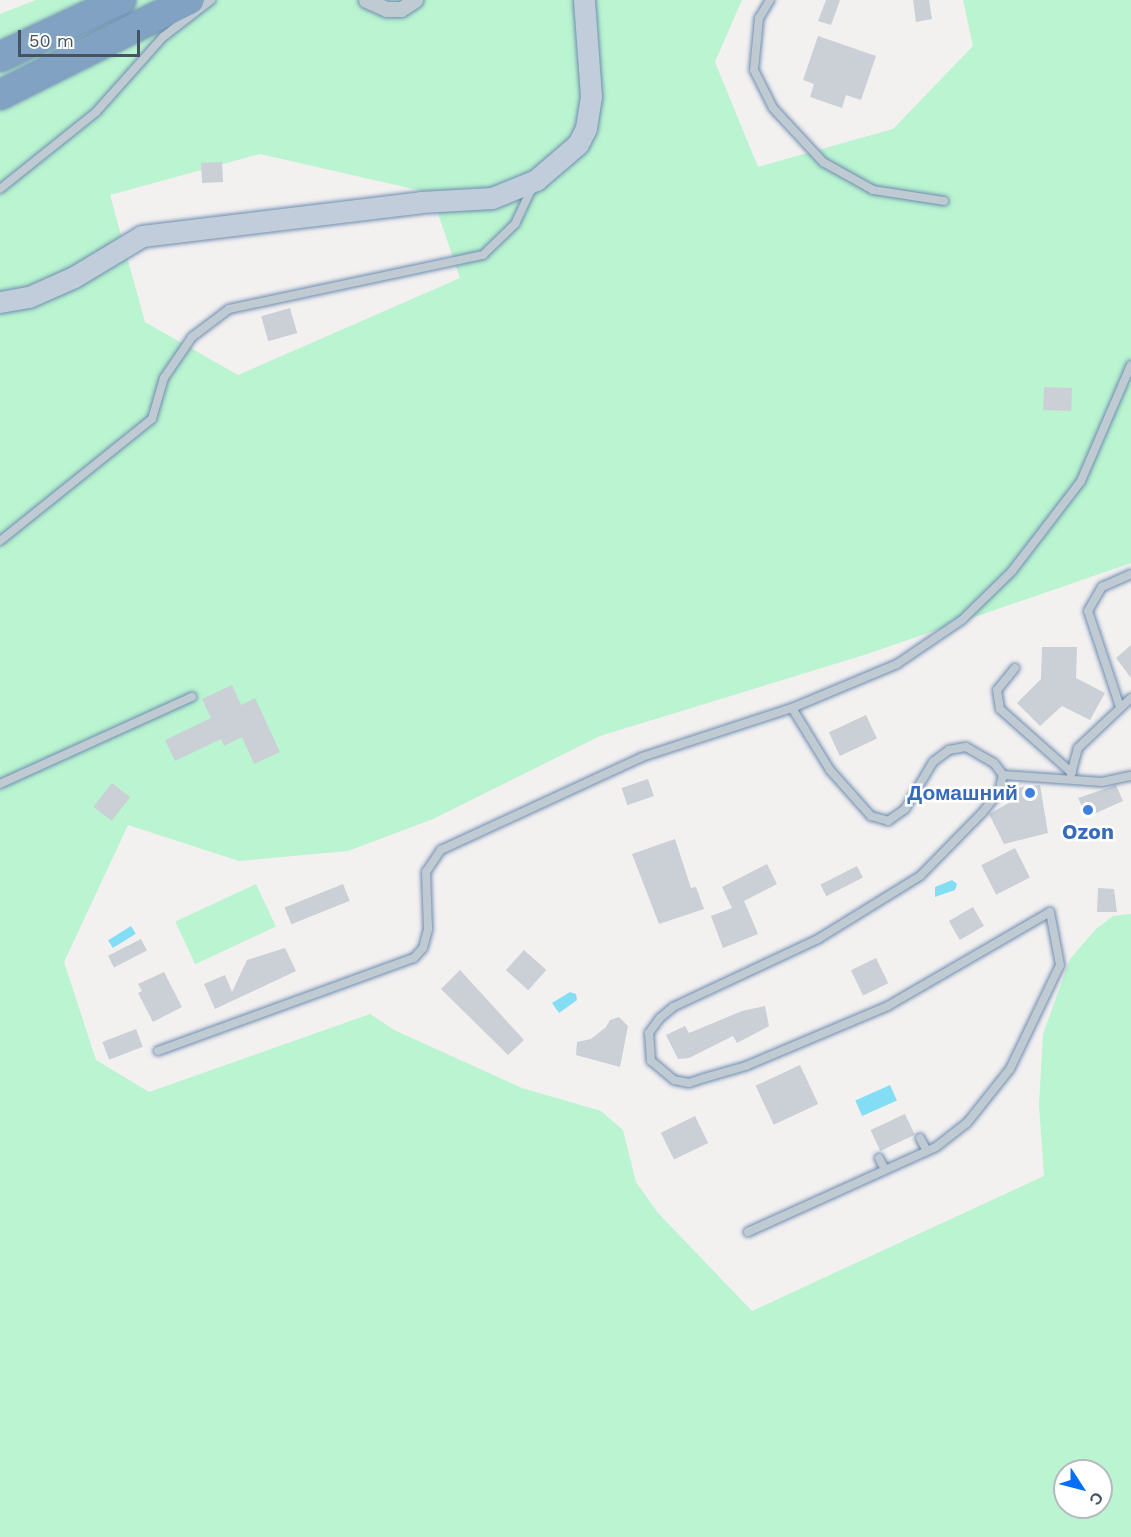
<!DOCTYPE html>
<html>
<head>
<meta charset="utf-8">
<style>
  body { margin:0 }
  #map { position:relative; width:1131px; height:1537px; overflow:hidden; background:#f3f0f0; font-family:"Work Sans",sans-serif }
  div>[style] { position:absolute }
  .green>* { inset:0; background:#baf4d0; transform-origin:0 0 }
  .water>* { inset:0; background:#83def5; transform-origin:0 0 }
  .building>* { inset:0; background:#cbcfd6; transform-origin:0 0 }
  .roads { filter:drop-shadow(0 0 2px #6e8db0) drop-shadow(0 0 2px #6e8db0) }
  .lane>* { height:8px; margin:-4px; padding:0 4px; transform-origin:4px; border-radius:4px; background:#bfcad3 }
  .street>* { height:15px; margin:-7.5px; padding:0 7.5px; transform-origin:7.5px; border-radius:7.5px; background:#bfcad3 }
  .secondary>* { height:21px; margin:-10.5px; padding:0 10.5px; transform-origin:10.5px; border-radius:10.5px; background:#c1cddb }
  .highway>* { height:28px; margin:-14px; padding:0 14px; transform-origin:14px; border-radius:14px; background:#82a2c4 }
  .dots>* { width:16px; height:16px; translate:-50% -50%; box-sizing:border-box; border:3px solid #fff; border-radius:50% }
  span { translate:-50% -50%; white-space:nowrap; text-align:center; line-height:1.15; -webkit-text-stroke:5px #fff; paint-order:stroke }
  .shop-label { font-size:21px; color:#366cbe; font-weight:700 }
  .right { translate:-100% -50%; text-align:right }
  .north { position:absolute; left:1053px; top:1459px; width:60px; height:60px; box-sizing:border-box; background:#fff; border:2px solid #b5babf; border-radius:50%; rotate:126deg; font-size:16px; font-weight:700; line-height:24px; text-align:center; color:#465360 }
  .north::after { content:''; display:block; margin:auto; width:21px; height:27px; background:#066ff6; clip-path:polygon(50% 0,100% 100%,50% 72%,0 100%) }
  .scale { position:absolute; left:18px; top:30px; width:122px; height:27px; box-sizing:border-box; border:3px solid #465360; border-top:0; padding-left:8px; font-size:18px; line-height:21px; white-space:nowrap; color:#465360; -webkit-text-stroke:4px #fff; paint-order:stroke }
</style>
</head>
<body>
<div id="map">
  <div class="green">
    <div style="clip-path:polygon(evenodd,36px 0,742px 0,715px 62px,758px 167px,893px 129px,973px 46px,963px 0,1131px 0,1131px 563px,864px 655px,600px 736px,433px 819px,348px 851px,239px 861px,128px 825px,64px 962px,96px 1060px,149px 1092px,370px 1014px,394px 1030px,522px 1088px,601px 1111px,623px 1130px,636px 1182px,658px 1213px,752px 1311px,1044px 1176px,1039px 1105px,1043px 1034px,1070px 959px,1096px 929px,1113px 916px,1131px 914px,1131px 1537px,0 1537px,0 14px,36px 0,260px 154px,431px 193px,460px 278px,238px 375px,145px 322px,110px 195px,260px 154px,36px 0,1065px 1471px,1101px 1471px,1101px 1507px,1065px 1507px,1065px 1471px)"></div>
    <div style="left:256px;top:884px;width:47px;height:89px;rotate:65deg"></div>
  </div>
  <div class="water">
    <div style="clip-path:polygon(952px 880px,957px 884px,955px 890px,935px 897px,935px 887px)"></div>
    <div style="left:131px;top:926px;width:9px;height:27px;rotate:58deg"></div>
    <div style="clip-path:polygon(570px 992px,576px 994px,577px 1000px,559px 1013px,552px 1003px)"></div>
    <div style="left:890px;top:1085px;width:17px;height:38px;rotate:66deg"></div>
  </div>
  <div class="building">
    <div style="clip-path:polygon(826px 0,840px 0,831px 25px,818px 21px)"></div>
    <div style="clip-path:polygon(913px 0,929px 0,932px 19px,916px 22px)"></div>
    <div style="clip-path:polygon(818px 36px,876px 56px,861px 100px,846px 95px,842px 108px,810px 97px,814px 84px,803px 80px)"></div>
    <div style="left:222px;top:162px;width:20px;height:21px;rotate:87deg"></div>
    <div style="left:290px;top:308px;width:26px;height:30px;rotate:74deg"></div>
    <div style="left:1044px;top:387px;width:28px;height:23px;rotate:2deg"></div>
    <div style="clip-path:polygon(1131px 645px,1131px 678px,1116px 658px)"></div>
    <div style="clip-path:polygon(1042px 647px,1077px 647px,1076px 678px,1105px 693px,1090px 720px,1062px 706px,1040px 726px,1017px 703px,1041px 679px)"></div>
    <div style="clip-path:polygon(232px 685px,241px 705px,255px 698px,280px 752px,254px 764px,242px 737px,224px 746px,221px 739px,175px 761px,165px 740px,211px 718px,202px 699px)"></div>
    <div style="left:866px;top:715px;width:26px;height:41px;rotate:65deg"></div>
    <div style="left:648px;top:779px;width:18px;height:28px;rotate:71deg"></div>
    <div style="left:112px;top:783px;width:23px;height:30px;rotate:38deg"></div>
    <div style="clip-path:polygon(1040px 785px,1048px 833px,1004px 844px,989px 814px,1016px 799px,1015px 788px)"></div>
    <div style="clip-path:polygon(1116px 785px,1123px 801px,1087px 817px,1078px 798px)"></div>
    <div style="clip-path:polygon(675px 839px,691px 888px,696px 887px,704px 909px,659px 924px,632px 854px)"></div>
    <div style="left:1015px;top:848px;width:33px;height:38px;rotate:63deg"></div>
    <div style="clip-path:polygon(767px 864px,777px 884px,744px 901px,758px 934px,723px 948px,711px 916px,732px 908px,722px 887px)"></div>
    <div style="left:857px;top:866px;width:13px;height:41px;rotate:63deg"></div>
    <div style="left:343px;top:884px;width:18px;height:63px;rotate:68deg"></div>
    <div style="clip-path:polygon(1098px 888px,1114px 889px,1117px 912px,1097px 912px)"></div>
    <div style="left:973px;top:907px;width:22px;height:28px;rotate:60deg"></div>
    <div style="left:141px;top:939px;width:13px;height:37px;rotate:63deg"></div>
    <div style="clip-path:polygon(285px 948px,296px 971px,215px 1009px,204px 984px,225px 975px,232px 992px,247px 960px)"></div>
    <div style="left:524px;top:950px;width:30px;height:27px;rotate:42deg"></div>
    <div style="left:876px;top:958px;width:28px;height:28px;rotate:64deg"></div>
    <div style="clip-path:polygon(460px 970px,524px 1040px,508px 1055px,441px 989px)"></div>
    <div style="clip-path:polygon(164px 972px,182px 1007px,153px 1022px,138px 993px,142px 991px,138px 984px)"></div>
    <div style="clip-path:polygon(765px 1006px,769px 1026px,737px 1043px,733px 1036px,689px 1058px,678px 1059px,666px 1035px,685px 1026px,689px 1033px,742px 1011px)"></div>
    <div style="clip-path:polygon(619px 1017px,628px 1026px,620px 1067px,576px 1055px,577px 1042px,591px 1039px,606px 1027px,610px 1020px)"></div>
    <div style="left:136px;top:1029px;width:19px;height:36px;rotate:69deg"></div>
    <div style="left:800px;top:1065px;width:43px;height:49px;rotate:65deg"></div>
    <div style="left:905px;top:1114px;width:23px;height:38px;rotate:65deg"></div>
    <div style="left:695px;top:1116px;width:30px;height:38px;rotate:64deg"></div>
  </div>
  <div class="roads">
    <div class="lane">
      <div style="left:770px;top:0;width:21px;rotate:121deg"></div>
      <div style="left:759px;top:18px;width:52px;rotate:95.5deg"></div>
      <div style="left:754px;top:70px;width:42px;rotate:63.4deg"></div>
      <div style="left:773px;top:108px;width:74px;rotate:47.2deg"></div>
      <div style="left:823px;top:162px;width:57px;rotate:29.2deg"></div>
      <div style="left:873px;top:190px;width:72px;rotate:8.8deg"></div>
      <div style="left:0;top:189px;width:123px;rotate:-38.7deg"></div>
      <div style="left:96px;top:112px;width:101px;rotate:-48.2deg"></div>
      <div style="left:163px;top:37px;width:61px;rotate:-37.6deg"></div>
      <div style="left:0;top:541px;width:195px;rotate:-38.8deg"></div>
      <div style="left:152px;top:419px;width:43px;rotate:-73.7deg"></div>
      <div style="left:164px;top:378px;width:50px;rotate:-55.7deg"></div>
      <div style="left:192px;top:337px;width:46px;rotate:-37.1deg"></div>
      <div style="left:229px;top:309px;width:260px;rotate:-12deg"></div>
      <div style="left:483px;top:255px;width:45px;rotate:-44.1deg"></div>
      <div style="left:515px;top:224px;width:42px;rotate:-64.7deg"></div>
      <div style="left:1015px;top:668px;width:28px;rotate:129deg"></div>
      <div style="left:997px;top:690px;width:19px;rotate:81deg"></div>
      <div style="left:1000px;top:709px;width:96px;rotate:41.6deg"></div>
      <div style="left:1120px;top:707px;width:101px;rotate:-108.4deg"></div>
      <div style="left:1088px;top:611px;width:28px;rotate:-60deg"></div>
      <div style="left:1102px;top:587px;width:32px;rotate:-24deg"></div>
      <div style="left:792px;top:708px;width:73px;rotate:58.5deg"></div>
      <div style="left:830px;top:770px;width:62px;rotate:48.3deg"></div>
      <div style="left:871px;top:816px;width:18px;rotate:16deg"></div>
      <div style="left:888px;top:821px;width:21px;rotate:-35deg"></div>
      <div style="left:905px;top:809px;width:55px;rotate:-59.2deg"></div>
      <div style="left:933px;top:762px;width:20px;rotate:-37deg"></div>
      <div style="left:949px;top:750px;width:17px;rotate:-10deg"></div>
      <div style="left:966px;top:747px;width:32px;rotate:30deg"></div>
      <div style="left:994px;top:763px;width:15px;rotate:53deg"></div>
      <div style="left:1071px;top:774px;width:27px;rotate:-75deg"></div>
      <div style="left:1078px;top:748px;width:73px;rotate:-43.3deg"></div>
      <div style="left:0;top:784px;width:211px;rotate:-24.4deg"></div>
      <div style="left:158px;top:1051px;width:272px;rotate:-20deg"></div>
      <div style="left:414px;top:958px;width:13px;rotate:-48deg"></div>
      <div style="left:423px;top:948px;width:20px;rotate:-75deg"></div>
      <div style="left:428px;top:929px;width:57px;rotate:-92deg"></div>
      <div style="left:426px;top:872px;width:27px;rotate:-56deg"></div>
      <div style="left:441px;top:850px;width:221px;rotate:-24.8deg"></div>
      <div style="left:642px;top:757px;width:158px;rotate:-18.1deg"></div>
      <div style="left:792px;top:708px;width:114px;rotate:-22.7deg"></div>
      <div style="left:897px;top:664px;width:78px;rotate:-34.1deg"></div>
      <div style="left:962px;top:620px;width:70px;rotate:-44.4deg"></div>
      <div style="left:1012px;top:571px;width:113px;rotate:-52.5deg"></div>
      <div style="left:1081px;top:481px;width:126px;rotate:-66.7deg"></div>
      <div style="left:920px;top:1138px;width:15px;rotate:62deg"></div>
      <div style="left:879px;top:1158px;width:13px;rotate:63deg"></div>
      <div style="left:748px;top:1232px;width:206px;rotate:-24.3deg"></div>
      <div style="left:936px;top:1147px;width:39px;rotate:-38deg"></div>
      <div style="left:967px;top:1123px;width:69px;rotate:-51.5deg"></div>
      <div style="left:1010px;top:1069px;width:115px;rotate:-64.3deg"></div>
      <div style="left:1060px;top:965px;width:54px;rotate:-100.7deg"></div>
      <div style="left:1050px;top:912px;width:187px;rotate:149.9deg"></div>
      <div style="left:888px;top:1006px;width:154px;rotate:157.1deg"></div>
      <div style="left:746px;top:1066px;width:44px;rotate:164.1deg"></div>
      <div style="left:704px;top:1078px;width:16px;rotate:162deg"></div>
      <div style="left:689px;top:1083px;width:15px;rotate:-169deg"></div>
      <div style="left:674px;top:1080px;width:30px;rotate:-140deg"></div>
      <div style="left:651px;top:1061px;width:28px;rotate:-94deg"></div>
      <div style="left:649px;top:1033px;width:19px;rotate:-54deg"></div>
      <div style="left:660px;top:1018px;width:17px;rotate:-40deg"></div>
      <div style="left:673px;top:1007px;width:160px;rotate:-25.1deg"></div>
      <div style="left:818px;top:939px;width:120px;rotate:-31.7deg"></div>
      <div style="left:920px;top:876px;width:88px;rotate:-45.5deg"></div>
      <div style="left:982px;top:813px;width:27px;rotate:-51deg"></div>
      <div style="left:999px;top:792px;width:17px;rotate:-77deg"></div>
      <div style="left:1003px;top:775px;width:99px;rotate:4deg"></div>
      <div style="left:1102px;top:782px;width:30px;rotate:-12deg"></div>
    </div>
    <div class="street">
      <div style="left:366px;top:0;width:22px;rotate:24deg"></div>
      <div style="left:386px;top:9px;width:15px"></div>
      <div style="left:401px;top:9px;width:17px;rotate:-33deg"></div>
    </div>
    <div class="secondary">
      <div style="left:0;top:302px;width:29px;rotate:-10deg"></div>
      <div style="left:29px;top:297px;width:49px;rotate:-24deg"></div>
      <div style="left:74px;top:277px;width:79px;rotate:-31.1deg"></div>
      <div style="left:142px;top:236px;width:281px;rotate:-6.9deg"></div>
      <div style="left:421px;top:202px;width:71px;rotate:-3.2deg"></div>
      <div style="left:492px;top:198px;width:48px;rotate:-22.2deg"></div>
      <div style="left:536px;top:180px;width:55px;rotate:-40.6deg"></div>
      <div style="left:578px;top:144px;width:18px;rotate:-63deg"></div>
      <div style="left:586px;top:128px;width:32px;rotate:-81deg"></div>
      <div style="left:591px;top:96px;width:96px;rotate:-94.2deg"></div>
    </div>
    <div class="highway">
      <div style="left:0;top:57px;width:134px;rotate:-25.2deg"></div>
      <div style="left:0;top:95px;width:212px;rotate:-26.6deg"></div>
    </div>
  </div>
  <div class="dots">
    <div style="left:1030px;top:793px;background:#3f7fe0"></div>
    <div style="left:1088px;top:810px;background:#3f7fe0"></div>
  </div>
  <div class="shop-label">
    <span class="right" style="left:1018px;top:793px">Домашний</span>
    <span style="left:1088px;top:832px">Ozon</span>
  </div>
  <div class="north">С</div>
  <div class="scale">50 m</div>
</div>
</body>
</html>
